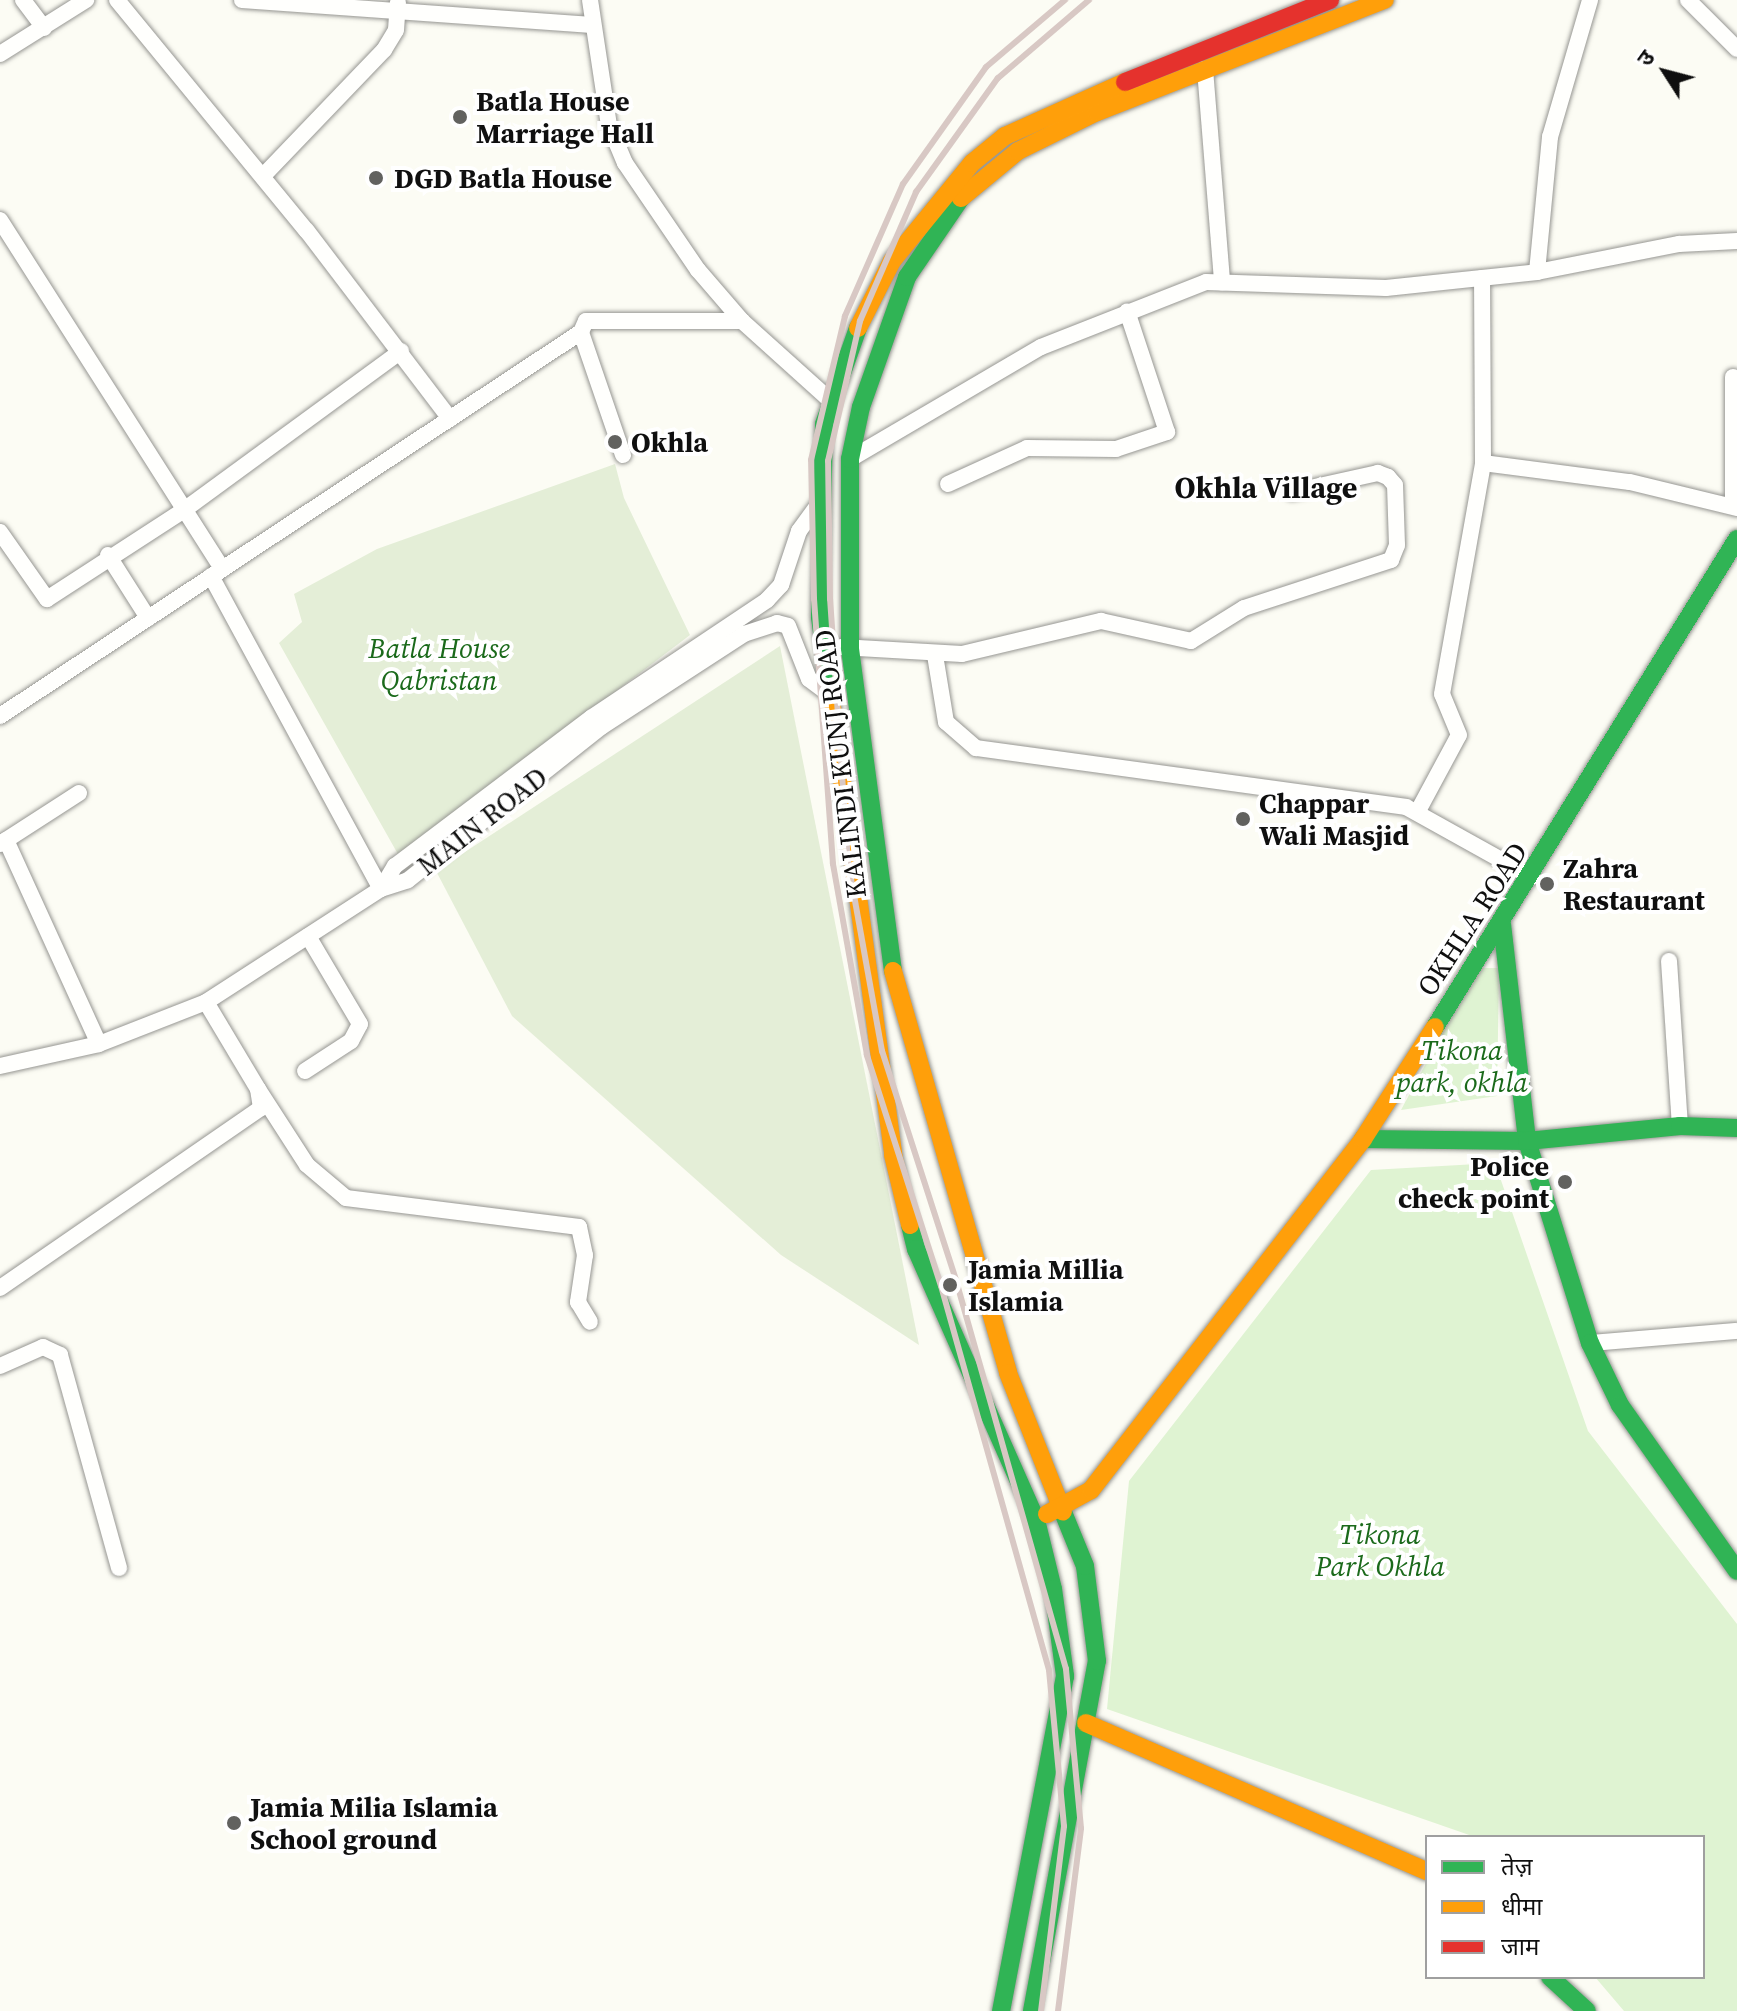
<!DOCTYPE html>
<html>
<head>
<meta charset="utf-8">
<style>
  body { margin:0 }
  #map { position:relative; width:1737px; height:2011px; overflow:hidden; background:#fcfcf4; font-family:"Source Serif 4","Noto Sans Devanagari",serif }
  div>[style] { position:absolute }
  .green>* { inset:0; background:#dff3d2 }
  .cemetery>* { inset:0; background:#e4eed7 }
  .roads { filter:drop-shadow(0 0 2px #969692) drop-shadow(0 0 2px #969692) }
  .street>* { height:16px; margin:-8px; padding:0 8px; transform-origin:8px; border-radius:8px; background:#fffffd }
  .fast>* { height:18px; margin:-9px; padding:0 9px; transform-origin:9px; border-radius:9px; background:#30b455 }
  .slow>* { height:18px; margin:-9px; padding:0 9px; transform-origin:9px; border-radius:9px; background:#ff9f0a }
  .jam>* { height:18px; margin:-9px; padding:0 9px; transform-origin:9px; border-radius:9px; background:#e5322d }
  .rail>* { height:6px; margin:-3px; padding:0 3px; transform-origin:3px; border-radius:3px; background:#d8c8c4 }
  .dots>* { width:22px; height:22px; translate:-50% -50%; box-sizing:border-box; border:4px solid #fff; border-radius:50% }
  span { translate:-50% -50%; white-space:nowrap; text-align:center; line-height:1.15; -webkit-text-stroke:8px #fff; paint-order:stroke }
  .poi-label { font-size:28px; color:#0f0f0f; font-weight:700 }
  .left { translate:0 -50%; text-align:left }
  .right { translate:-100% -50%; text-align:right }
  .park-label { font-size:28px; color:#1b6a1b; font-style:italic }
  .street-label { font-size:28px; color:#0f0f0f }
  .neighbourhood-label { font-size:30px; color:#0f0f0f; font-weight:700 }
  .legend { position:absolute; left:1425px; top:1835px; width:280px; height:144px; box-sizing:border-box; background:#fff; border:2px solid #9f9f9f; margin:0; padding:10px 14px; list-style:none; font-size:24px; color:#0f0f0f }
  .legend li { display:flex; align-items:center; gap:16px; height:40px }
  .legend b { width:40px; border:2px solid #9f9f9f }
  .north { position:absolute; left:1625px; top:32px; width:80px; height:80px; -webkit-text-stroke:6px #fff; paint-order:stroke; rotate:306deg; font-size:22px; font-weight:700; line-height:32px; text-align:center; color:#0f0f0f }
  .north::after { content:''; display:block; margin:auto; width:28px; height:36px; background:#0f0f0f; clip-path:polygon(50% 0,100% 100%,50% 72%,0 100%) }
</style>
</head>
<body>
<div id="map">
  <div class="green">
    <div style="clip-path:polygon(1477px 968px,1499px 968px,1497px 1096px,1401px 1110px)"></div>
    <div style="clip-path:polygon(1495px 1163px,1588px 1431px,1737px 1624px,1737px 2011px,1624px 2011px,1595px 1977px,1703px 1977px,1703px 1837px,1475px 1837px,1107px 1709px,1129px 1481px,1371px 1170px)"></div>
  </div>
  <div class="cemetery">
    <div style="clip-path:polygon(615px 464px,624px 498px,690px 635px,399px 856px,279px 643px,302px 622px,294px 594px,377px 549px)"></div>
    <div style="clip-path:polygon(780px 646px,919px 1345px,781px 1255px,512px 1016px,436px 871px)"></div>
  </div>
  <div class="roads">
    <div class="street">
      <div style="left:23px;top:0;width:35px;rotate:53deg"></div>
      <div style="left:117px;top:0;width:299px;rotate:50.6deg"></div>
      <div style="left:307px;top:231px;width:236px;rotate:52.7deg"></div>
      <div style="left:242px;top:0;width:351px;rotate:4.1deg"></div>
      <div style="left:590px;top:0;width:126px;rotate:81.4deg"></div>
      <div style="left:609px;top:125px;width:41px;rotate:67.2deg"></div>
      <div style="left:625px;top:163px;width:130px;rotate:55.7deg"></div>
      <div style="left:698px;top:270px;width:67px;rotate:49.2deg"></div>
      <div style="left:742px;top:321px;width:121px;rotate:42deg"></div>
      <div style="left:1688px;top:0;width:69px;rotate:45deg"></div>
      <div style="left:0;top:54px;width:102px;rotate:-32.1deg"></div>
      <div style="left:1205px;top:69px;width:214px;rotate:85.4deg"></div>
      <div style="left:263px;top:176px;width:175px;rotate:-46.2deg"></div>
      <div style="left:384px;top:50px;width:23px;rotate:-59deg"></div>
      <div style="left:396px;top:30px;width:28px;rotate:-86deg"></div>
      <div style="left:0;top:220px;width:414px;rotate:57.5deg"></div>
      <div style="left:1537px;top:272px;width:136px;rotate:-84.5deg"></div>
      <div style="left:1550px;top:137px;width:143px;rotate:-73.7deg"></div>
      <div style="left:1733px;top:377px;width:129px;rotate:90deg"></div>
      <div style="left:623px;top:455px;width:130px;rotate:-108.9deg"></div>
      <div style="left:581px;top:332px;width:12px;rotate:-66deg"></div>
      <div style="left:586px;top:321px;width:156px"></div>
      <div style="left:850px;top:459px;width:221px;rotate:-30.4deg"></div>
      <div style="left:1041px;top:347px;width:177px;rotate:-21.5deg"></div>
      <div style="left:1206px;top:282px;width:180px;rotate:1.9deg"></div>
      <div style="left:1386px;top:288px;width:152px;rotate:-6deg"></div>
      <div style="left:1537px;top:272px;width:145px;rotate:-11.2deg"></div>
      <div style="left:1679px;top:244px;width:58px;rotate:-3deg"></div>
      <div style="left:1483px;top:463px;width:148px;rotate:7.4deg"></div>
      <div style="left:1630px;top:482px;width:110px;rotate:13.7deg"></div>
      <div style="left:948px;top:484px;width:87px;rotate:-24.5deg"></div>
      <div style="left:1027px;top:448px;width:89px;rotate:0.6deg"></div>
      <div style="left:1116px;top:449px;width:54px;rotate:-18.4deg"></div>
      <div style="left:1167px;top:432px;width:127px;rotate:-108.3deg"></div>
      <div style="left:0;top:532px;width:82px;rotate:55deg"></div>
      <div style="left:47px;top:599px;width:163px;rotate:-33deg"></div>
      <div style="left:184px;top:510px;width:269px;rotate:-36.2deg"></div>
      <div style="left:108px;top:555px;width:75px;rotate:57.6deg"></div>
      <div style="left:211px;top:576px;width:356px;rotate:61.5deg"></div>
      <div style="left:841px;top:647px;width:121px;rotate:3.3deg"></div>
      <div style="left:962px;top:654px;width:143px;rotate:-13.4deg"></div>
      <div style="left:1101px;top:621px;width:92px;rotate:12.5deg"></div>
      <div style="left:1191px;top:641px;width:62px;rotate:-31.9deg"></div>
      <div style="left:1244px;top:608px;width:155px;rotate:-18.1deg"></div>
      <div style="left:1391px;top:560px;width:16px;rotate:-68deg"></div>
      <div style="left:1397px;top:545px;width:60px;rotate:-91.9deg"></div>
      <div style="left:1395px;top:485px;width:11px;rotate:-131deg"></div>
      <div style="left:1388px;top:477px;width:11px;rotate:-158deg"></div>
      <div style="left:1378px;top:473px;width:88px;rotate:167.5deg"></div>
      <div style="left:935px;top:655px;width:68px;rotate:80.7deg"></div>
      <div style="left:946px;top:722px;width:40px;rotate:41deg"></div>
      <div style="left:976px;top:748px;width:434px;rotate:7.8deg"></div>
      <div style="left:1406px;top:807px;width:144px;rotate:29.1deg"></div>
      <div style="left:0;top:716px;width:696px;rotate:-33.46deg"></div>
      <div style="left:1418px;top:811px;width:86px;rotate:-61.7deg"></div>
      <div style="left:1459px;top:735px;width:44px;rotate:-112.5deg"></div>
      <div style="left:1442px;top:694px;width:235px;rotate:-79.9deg"></div>
      <div style="left:1483px;top:463px;width:185px;rotate:-90.3deg"></div>
      <div style="left:6px;top:840px;width:224px;rotate:65.5deg"></div>
      <div style="left:0;top:844px;width:94px;rotate:-32.8deg"></div>
      <div style="left:381px;top:889px;width:27px;rotate:-59deg"></div>
      <div style="left:395px;top:866px;width:246px;rotate:-37.1deg"></div>
      <div style="left:591px;top:718px;width:212px;rotate:-33.8deg"></div>
      <div style="left:767px;top:600px;width:21px;rotate:-47deg"></div>
      <div style="left:781px;top:585px;width:57px;rotate:-71.6deg"></div>
      <div style="left:799px;top:531px;width:36px;rotate:-54deg"></div>
      <div style="left:1669px;top:961px;width:165px;rotate:86.2deg"></div>
      <div style="left:0;top:1066px;width:101px;rotate:-12.5deg"></div>
      <div style="left:99px;top:1044px;width:115px;rotate:-21.4deg"></div>
      <div style="left:206px;top:1002px;width:208px;rotate:-32.9deg"></div>
      <div style="left:381px;top:889px;width:28px;rotate:-18deg"></div>
      <div style="left:408px;top:880px;width:246px;rotate:-38.4deg"></div>
      <div style="left:601px;top:727px;width:171px;rotate:-33deg"></div>
      <div style="left:744px;top:634px;width:35px;rotate:-18deg"></div>
      <div style="left:777px;top:623px;width:11px;rotate:15deg"></div>
      <div style="left:788px;top:626px;width:57px;rotate:68.4deg"></div>
      <div style="left:809px;top:679px;width:26px;rotate:37deg"></div>
      <div style="left:305px;top:1071px;width:55px;rotate:-33.1deg"></div>
      <div style="left:351px;top:1041px;width:19px;rotate:-62deg"></div>
      <div style="left:360px;top:1024px;width:102px;rotate:-120.6deg"></div>
      <div style="left:258px;top:1089px;width:90px;rotate:57.2deg"></div>
      <div style="left:307px;top:1165px;width:51px;rotate:40.2deg"></div>
      <div style="left:346px;top:1198px;width:235px;rotate:7.1deg"></div>
      <div style="left:579px;top:1227px;width:29px;rotate:78deg"></div>
      <div style="left:585px;top:1255px;width:48px;rotate:98.5deg"></div>
      <div style="left:578px;top:1302px;width:23px;rotate:59deg"></div>
      <div style="left:0;top:1288px;width:317px;rotate:-34.6deg"></div>
      <div style="left:261px;top:1108px;width:19px;rotate:-99deg"></div>
      <div style="left:258px;top:1089px;width:101px;rotate:-120.9deg"></div>
      <div style="left:1590px;top:1343px;width:147px;rotate:-4.7deg"></div>
      <div style="left:0;top:1366px;width:47px;rotate:-23.8deg"></div>
      <div style="left:43px;top:1347px;width:19px;rotate:25deg"></div>
      <div style="left:60px;top:1355px;width:221px;rotate:74.5deg"></div>
    </div>
    <div class="fast">
      <div style="left:832px;top:707px;width:91px;rotate:-97.6deg"></div>
      <div style="left:820px;top:617px;width:193px;rotate:-88.8deg"></div>
      <div style="left:824px;top:424px;width:102px;rotate:-70.5deg"></div>
      <div style="left:1502px;top:924px;width:218px;rotate:83.4deg"></div>
      <div style="left:1527px;top:1141px;width:212px;rotate:72.7deg"></div>
      <div style="left:1590px;top:1343px;width:69px;rotate:64.2deg"></div>
      <div style="left:1620px;top:1405px;width:203px;rotate:54.8deg"></div>
      <div style="left:893px;top:971px;width:326px;rotate:-97.6deg"></div>
      <div style="left:850px;top:648px;width:189px;rotate:-90deg"></div>
      <div style="left:850px;top:459px;width:53px;rotate:-78.1deg"></div>
      <div style="left:861px;top:407px;width:138px;rotate:-70.5deg"></div>
      <div style="left:907px;top:277px;width:96px;rotate:-55.6deg"></div>
      <div style="left:1435px;top:1027px;width:574px;rotate:-58.25deg"></div>
      <div style="left:1363px;top:1139px;width:164px;rotate:0.7deg"></div>
      <div style="left:1527px;top:1141px;width:154px;rotate:-5.6deg"></div>
      <div style="left:1680px;top:1126px;width:57px;rotate:2deg"></div>
      <div style="left:910px;top:1225px;width:25px;rotate:76deg"></div>
      <div style="left:916px;top:1249px;width:296px;rotate:66.1deg"></div>
      <div style="left:1036px;top:1520px;width:71px;rotate:76.2deg"></div>
      <div style="left:1053px;top:1589px;width:88px;rotate:82.1deg"></div>
      <div style="left:1065px;top:1676px;width:341px;rotate:100.8deg"></div>
      <div style="left:1550px;top:1977px;width:50px;rotate:42.6deg"></div>
      <div style="left:1032px;top:2011px;width:356px;rotate:-79.5deg"></div>
      <div style="left:1097px;top:1661px;width:96px;rotate:-97.2deg"></div>
      <div style="left:1085px;top:1566px;width:58px;rotate:-112.2deg"></div>
    </div>
    <div class="slow">
      <div style="left:961px;top:198px;width:74px;rotate:-39.5deg"></div>
      <div style="left:1018px;top:151px;width:88px;rotate:-26.3deg"></div>
      <div style="left:1097px;top:112px;width:309px;rotate:-21.3deg"></div>
      <div style="left:858px;top:328px;width:75px;rotate:-63.1deg"></div>
      <div style="left:892px;top:261px;width:127px;rotate:-50.8deg"></div>
      <div style="left:972px;top:163px;width:43px;rotate:-39.3deg"></div>
      <div style="left:1005px;top:136px;width:132px;rotate:-24.2deg"></div>
      <div style="left:832px;top:707px;width:452px;rotate:82.2deg"></div>
      <div style="left:893px;top:1155px;width:72px;rotate:76.3deg"></div>
      <div style="left:893px;top:971px;width:418px;rotate:74deg"></div>
      <div style="left:1008px;top:1373px;width:149px;rotate:68.4deg"></div>
      <div style="left:1047px;top:1514px;width:50px;rotate:-28.6deg"></div>
      <div style="left:1091px;top:1490px;width:444px;rotate:-52.2deg"></div>
      <div style="left:1363px;top:1139px;width:133px;rotate:-57.3deg"></div>
      <div style="left:1086px;top:1723px;width:372px;rotate:23.5deg"></div>
    </div>
    <div class="jam">
      <div style="left:1125px;top:82px;width:221px;rotate:-21.8deg"></div>
    </div>
  </div>
  <div class="rail">
    <div style="left:1041px;top:2011px;width:186px;rotate:-82.9deg"></div>
    <div style="left:1064px;top:1826px;width:157px;rotate:-95.5deg"></div>
    <div style="left:1049px;top:1670px;width:399px;rotate:-105.7deg"></div>
    <div style="left:941px;top:1286px;width:243px;rotate:-107.8deg"></div>
    <div style="left:867px;top:1055px;width:194px;rotate:-100.1deg"></div>
    <div style="left:833px;top:864px;width:266px;rotate:-94.1deg"></div>
    <div style="left:814px;top:599px;width:139px;rotate:-91.2deg"></div>
    <div style="left:811px;top:460px;width:148px;rotate:-76.7deg"></div>
    <div style="left:845px;top:316px;width:144px;rotate:-66.3deg"></div>
    <div style="left:903px;top:184px;width:143px;rotate:-54.6deg"></div>
    <div style="left:986px;top:67px;width:104px;rotate:-40.3deg"></div>
    <div style="left:1058px;top:2011px;width:184px;rotate:-82.8deg"></div>
    <div style="left:1081px;top:1828px;width:160px;rotate:-95.4deg"></div>
    <div style="left:1066px;top:1669px;width:401px;rotate:-105.8deg"></div>
    <div style="left:957px;top:1283px;width:244px;rotate:-107.9deg"></div>
    <div style="left:882px;top:1051px;width:192px;rotate:-100.2deg"></div>
    <div style="left:848px;top:862px;width:264px;rotate:-93.9deg"></div>
    <div style="left:830px;top:599px;width:138px;rotate:-90.8deg"></div>
    <div style="left:828px;top:461px;width:144px;rotate:-77.1deg"></div>
    <div style="left:860px;top:321px;width:141px;rotate:-66.5deg"></div>
    <div style="left:916px;top:192px;width:140px;rotate:-54.3deg"></div>
    <div style="left:998px;top:78px;width:120px;rotate:-40.6deg"></div>
  </div>
  <div class="dots">
    <div style="left:460px;top:117px;background:#62625f"></div>
    <div style="left:376px;top:178px;background:#62625f"></div>
    <div style="left:615px;top:442px;background:#62625f"></div>
    <div style="left:1243px;top:819px;background:#62625f"></div>
    <div style="left:1547px;top:884px;background:#62625f"></div>
    <div style="left:1565px;top:1182px;background:#62625f"></div>
    <div style="left:950px;top:1285px;background:#62625f"></div>
    <div style="left:234px;top:1823px;background:#62625f"></div>
  </div>
  <div class="poi-label">
    <span class="left" style="left:476px;top:117px">Batla House<br>Marriage Hall</span>
    <span class="left" style="left:394px;top:178px">DGD Batla House</span>
    <span class="left" style="left:631px;top:442px">Okhla</span>
    <span class="left" style="left:1259px;top:819px">Chappar<br>Wali Masjid</span>
    <span class="left" style="left:1563px;top:884px">Zahra<br>Restaurant</span>
    <span class="right" style="left:1549px;top:1182px">Police<br>check point</span>
    <span class="left" style="left:968px;top:1285px">Jamia Millia<br>Islamia</span>
    <span class="left" style="left:250px;top:1823px">Jamia Milia Islamia<br>School ground</span>
  </div>
  <div class="park-label">
    <span style="left:439px;top:664px">Batla House<br>Qabristan</span>
    <span style="left:1462px;top:1066px">Tikona<br>park, okhla</span>
    <span style="left:1380px;top:1550px">Tikona<br>Park Okhla</span>
  </div>
  <div class="street-label">
    <span style="left:840px;top:764px;rotate:-97deg">KALINDI KUNJ ROAD</span>
    <span style="left:482px;top:821px;rotate:-38deg">MAIN ROAD</span>
    <span style="left:1472px;top:919px;rotate:-57deg">OKHLA ROAD</span>
  </div>
  <div class="neighbourhood-label">
    <span style="left:1266px;top:488px">Okhla Village</span>
  </div>
  <ul class="legend">
  <li><b style="height:10px;background:#30b455"></b>तेज़</li>
  <li><b style="height:10px;background:#ff9f0a"></b>धीमा</li>
  <li><b style="height:10px;background:#e5322d"></b>जाम</li>
  </ul>
  <div class="north">उ</div>
</div>
</body>
</html>
